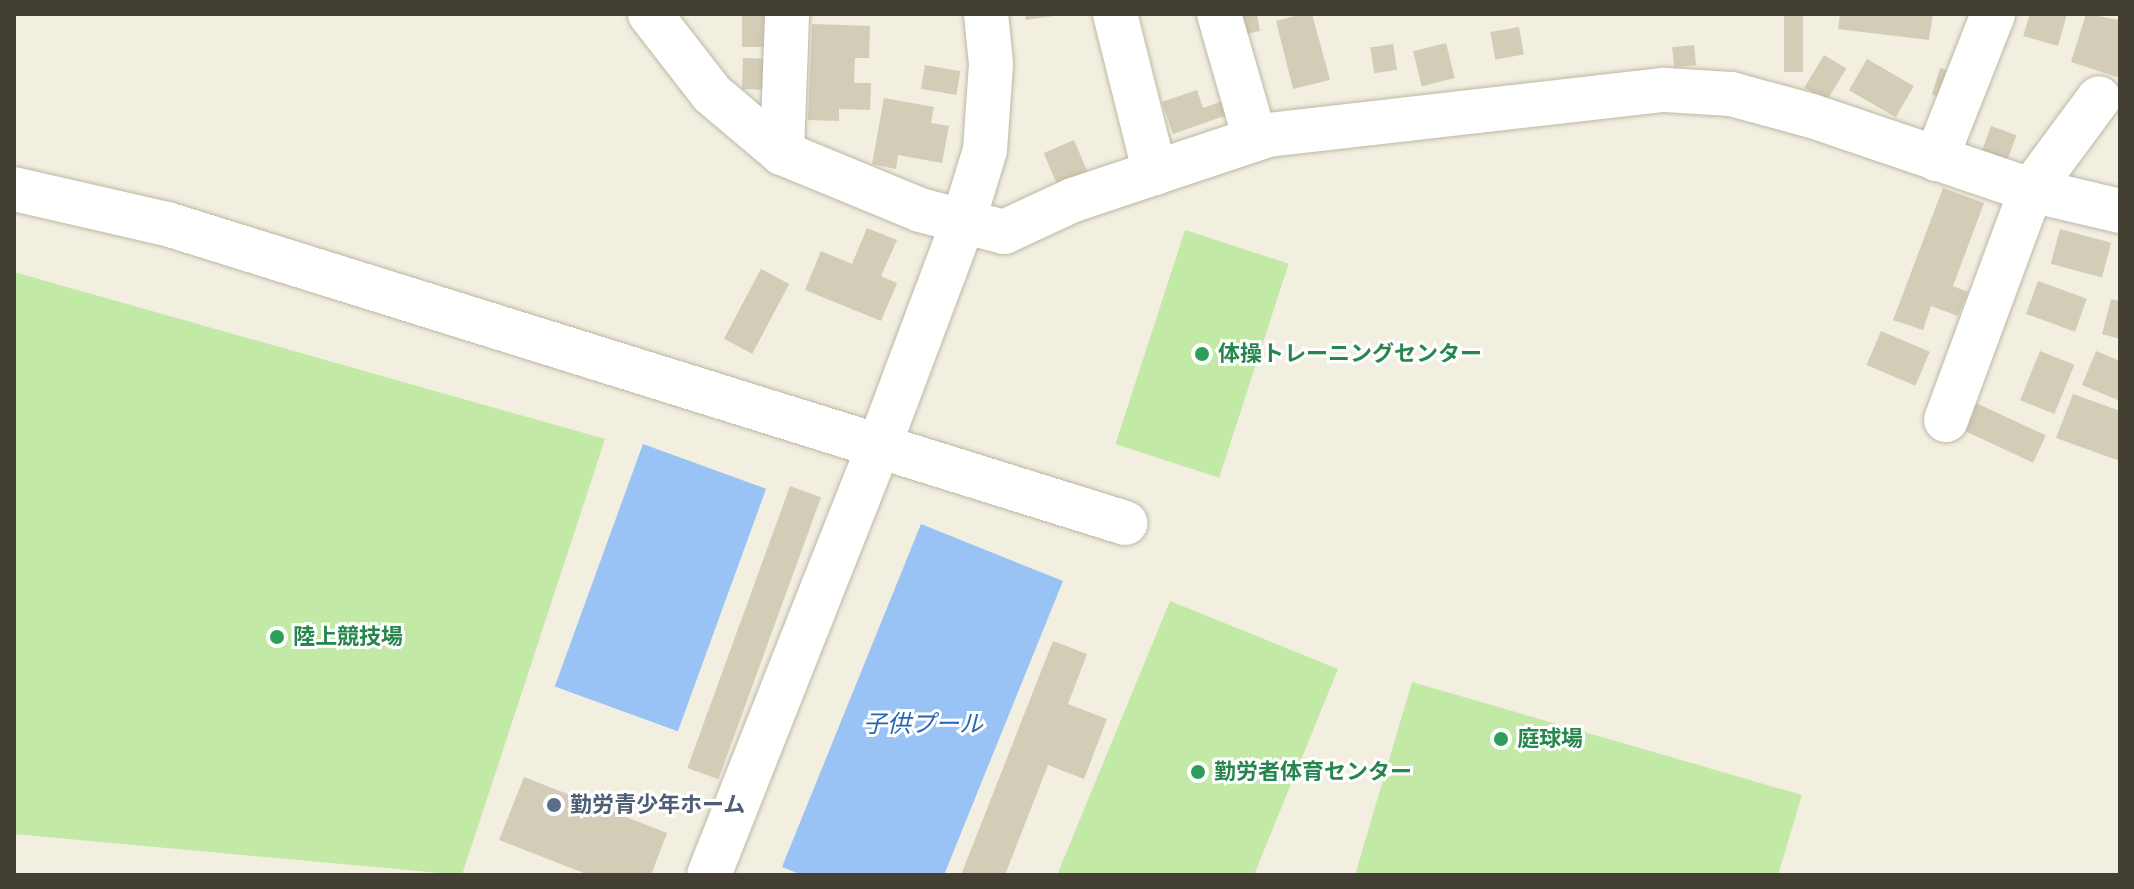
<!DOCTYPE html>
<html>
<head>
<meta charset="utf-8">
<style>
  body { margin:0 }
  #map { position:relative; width:2134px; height:889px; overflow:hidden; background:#f2efe1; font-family:Jost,"Noto Sans JP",sans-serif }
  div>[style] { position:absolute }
  .green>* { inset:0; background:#c3e9a7; transform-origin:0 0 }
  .water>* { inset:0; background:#99c3f4; transform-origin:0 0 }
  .building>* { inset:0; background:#d3ccb6; transform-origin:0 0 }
  .roads { filter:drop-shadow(0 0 2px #bdb8a4) drop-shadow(0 0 2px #bdb8a4) }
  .minor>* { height:44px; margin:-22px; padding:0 22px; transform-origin:22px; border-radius:22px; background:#fff }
  .dots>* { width:22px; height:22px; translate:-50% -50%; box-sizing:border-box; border:4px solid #fff; border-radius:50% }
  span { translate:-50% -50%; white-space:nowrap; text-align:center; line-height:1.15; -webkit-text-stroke:6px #fff; paint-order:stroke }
  .leisure-label { font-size:22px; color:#27864d; font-weight:700 }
  .left { translate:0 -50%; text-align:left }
  .service-label { font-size:22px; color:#4e5e75; font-weight:700 }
  .water-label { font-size:24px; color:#2666b4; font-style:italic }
  .frame { position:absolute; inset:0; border:16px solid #433f32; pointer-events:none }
</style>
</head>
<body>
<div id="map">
  <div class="green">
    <div style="left:1185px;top:230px;width:109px;height:225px;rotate:18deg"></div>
    <div style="clip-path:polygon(14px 272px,605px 439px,462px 875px,14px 834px)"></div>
    <div style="clip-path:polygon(1170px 601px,1338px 669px,1254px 875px,1057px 875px)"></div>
    <div style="clip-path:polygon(1412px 682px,1802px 795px,1778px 875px,1355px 875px)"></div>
  </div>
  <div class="water">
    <div style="left:643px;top:444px;width:131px;height:258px;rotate:20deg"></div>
    <div style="clip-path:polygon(921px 524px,1063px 581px,944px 875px,802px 875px,782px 867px)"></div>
  </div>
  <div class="building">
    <div style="left:742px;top:14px;width:29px;height:33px"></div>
    <div style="clip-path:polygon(1025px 14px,1053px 14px,1053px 16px,1026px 20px)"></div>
    <div style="clip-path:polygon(1236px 14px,1257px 14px,1260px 31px,1241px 35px)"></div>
    <div style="clip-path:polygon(1303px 14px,1312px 14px,1330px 80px,1293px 89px,1276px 21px)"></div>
    <div style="left:1784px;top:14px;width:19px;height:58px"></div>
    <div style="clip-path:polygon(1840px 14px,1933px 14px,1929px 40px,1838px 29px)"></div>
    <div style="clip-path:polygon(2030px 14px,2067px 14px,2058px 46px,2023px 36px)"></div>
    <div style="clip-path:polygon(2086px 14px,2120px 20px,2120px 78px,2071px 62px)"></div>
    <div style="clip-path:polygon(812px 24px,870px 26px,869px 58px,855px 58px,854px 83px,871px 83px,870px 110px,839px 109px,839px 121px,808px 120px)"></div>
    <div style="left:1519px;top:27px;width:28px;height:29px;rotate:80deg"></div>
    <div style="left:1446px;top:43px;width:36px;height:34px;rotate:76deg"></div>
    <div style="left:1393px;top:44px;width:26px;height:23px;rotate:81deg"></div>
    <div style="left:1694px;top:45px;width:20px;height:22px;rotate:84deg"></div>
    <div style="left:1824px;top:55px;width:26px;height:38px;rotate:31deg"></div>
    <div style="left:743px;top:58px;width:23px;height:31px;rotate:2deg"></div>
    <div style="left:1867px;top:59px;width:54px;height:36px;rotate:30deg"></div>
    <div style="left:925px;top:65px;width:36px;height:24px;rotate:10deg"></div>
    <div style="left:1940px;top:68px;width:14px;height:28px;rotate:17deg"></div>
    <div style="clip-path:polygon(1197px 90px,1203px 108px,1223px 101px,1227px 115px,1173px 134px,1162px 102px)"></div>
    <div style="clip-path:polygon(884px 98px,934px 107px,931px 123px,949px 126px,942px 163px,898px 155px,896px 169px,872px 164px)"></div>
    <div style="left:1991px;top:126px;width:27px;height:27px;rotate:20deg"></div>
    <div style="left:1074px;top:140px;width:36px;height:33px;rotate:67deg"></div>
    <div style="clip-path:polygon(1943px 188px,1984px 203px,1953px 286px,1968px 292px,1958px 316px,1931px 306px,1923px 330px,1893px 320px)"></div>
    <div style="clip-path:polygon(867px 228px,897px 240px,881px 276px,897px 283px,881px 321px,805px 290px,821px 251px,852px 264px)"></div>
    <div style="left:2060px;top:229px;width:53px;height:36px;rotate:15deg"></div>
    <div style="left:761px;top:269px;width:32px;height:79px;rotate:28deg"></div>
    <div style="left:2038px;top:281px;width:52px;height:35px;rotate:20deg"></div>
    <div style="clip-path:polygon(2111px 299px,2120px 301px,2120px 339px,2102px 334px)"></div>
    <div style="left:1881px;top:331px;width:53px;height:37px;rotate:23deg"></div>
    <div style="left:2040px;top:351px;width:37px;height:53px;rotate:22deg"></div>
    <div style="clip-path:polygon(2096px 351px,2120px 361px,2120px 401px,2082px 385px)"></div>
    <div style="clip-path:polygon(2073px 394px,2120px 411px,2120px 461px,2056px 438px)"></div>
    <div style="left:1976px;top:403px;width:77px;height:30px;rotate:25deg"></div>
    <div style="left:790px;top:486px;width:33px;height:300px;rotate:20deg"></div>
    <div style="clip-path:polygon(1053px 641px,1087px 654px,1068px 704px,1107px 719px,1084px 779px,1048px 765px,1005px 875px,961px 875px)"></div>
    <div style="clip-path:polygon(524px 777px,667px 833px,651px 875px,589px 875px,499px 840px)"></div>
  </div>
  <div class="roads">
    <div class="minor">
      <div style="left:650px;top:14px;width:101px;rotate:52.2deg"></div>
      <div style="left:712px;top:94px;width:92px;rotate:40.1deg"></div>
      <div style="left:782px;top:153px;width:149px;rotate:22.4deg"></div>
      <div style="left:920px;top:210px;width:87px;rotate:14.7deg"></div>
      <div style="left:1004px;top:232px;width:76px;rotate:-24.9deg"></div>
      <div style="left:1073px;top:200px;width:206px;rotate:-18.4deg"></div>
      <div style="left:1268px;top:135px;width:400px;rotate:-6.5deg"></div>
      <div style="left:1665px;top:90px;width:66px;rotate:3.5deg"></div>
      <div style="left:1731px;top:94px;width:84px;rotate:15.2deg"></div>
      <div style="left:1812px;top:116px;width:231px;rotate:18.7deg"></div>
      <div style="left:2031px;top:190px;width:91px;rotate:13.3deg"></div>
      <div style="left:1115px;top:14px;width:164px;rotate:75.9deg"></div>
      <div style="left:1219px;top:14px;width:130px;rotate:73.9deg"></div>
      <div style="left:782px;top:153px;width:139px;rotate:-87.9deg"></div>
      <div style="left:1936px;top:159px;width:156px;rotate:-68.5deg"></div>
      <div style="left:14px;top:189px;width:157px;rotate:12.9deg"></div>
      <div style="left:167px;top:224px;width:1004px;rotate:17.33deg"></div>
      <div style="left:1946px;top:420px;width:245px;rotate:-69.7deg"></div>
      <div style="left:2031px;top:190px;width:114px;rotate:-53.5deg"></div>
      <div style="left:709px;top:875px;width:461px;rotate:-68.4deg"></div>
      <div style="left:879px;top:446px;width:239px;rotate:-69.4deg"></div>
      <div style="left:963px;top:222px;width:75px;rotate:-73deg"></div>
      <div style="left:985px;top:150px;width:86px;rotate:-86deg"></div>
      <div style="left:991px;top:64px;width:50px;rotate:-95.7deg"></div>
    </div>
  </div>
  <div class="dots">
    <div style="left:1202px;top:354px;background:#2e9e5b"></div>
    <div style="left:277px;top:637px;background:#2e9e5b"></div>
    <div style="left:1501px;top:739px;background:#2e9e5b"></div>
    <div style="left:1198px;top:772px;background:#2e9e5b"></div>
    <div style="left:554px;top:805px;background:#5c6f8a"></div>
  </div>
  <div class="leisure-label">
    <span class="left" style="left:1218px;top:354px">体操トレーニングセンター</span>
    <span class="left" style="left:293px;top:637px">陸上競技場</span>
    <span class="left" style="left:1517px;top:739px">庭球場</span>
    <span class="left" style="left:1214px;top:772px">勤労者体育センター</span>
  </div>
  <div class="service-label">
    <span class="left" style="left:570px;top:805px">勤労青少年ホーム</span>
  </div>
  <div class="water-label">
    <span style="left:923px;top:724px">子供プール</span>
  </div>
  <div class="frame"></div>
</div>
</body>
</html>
